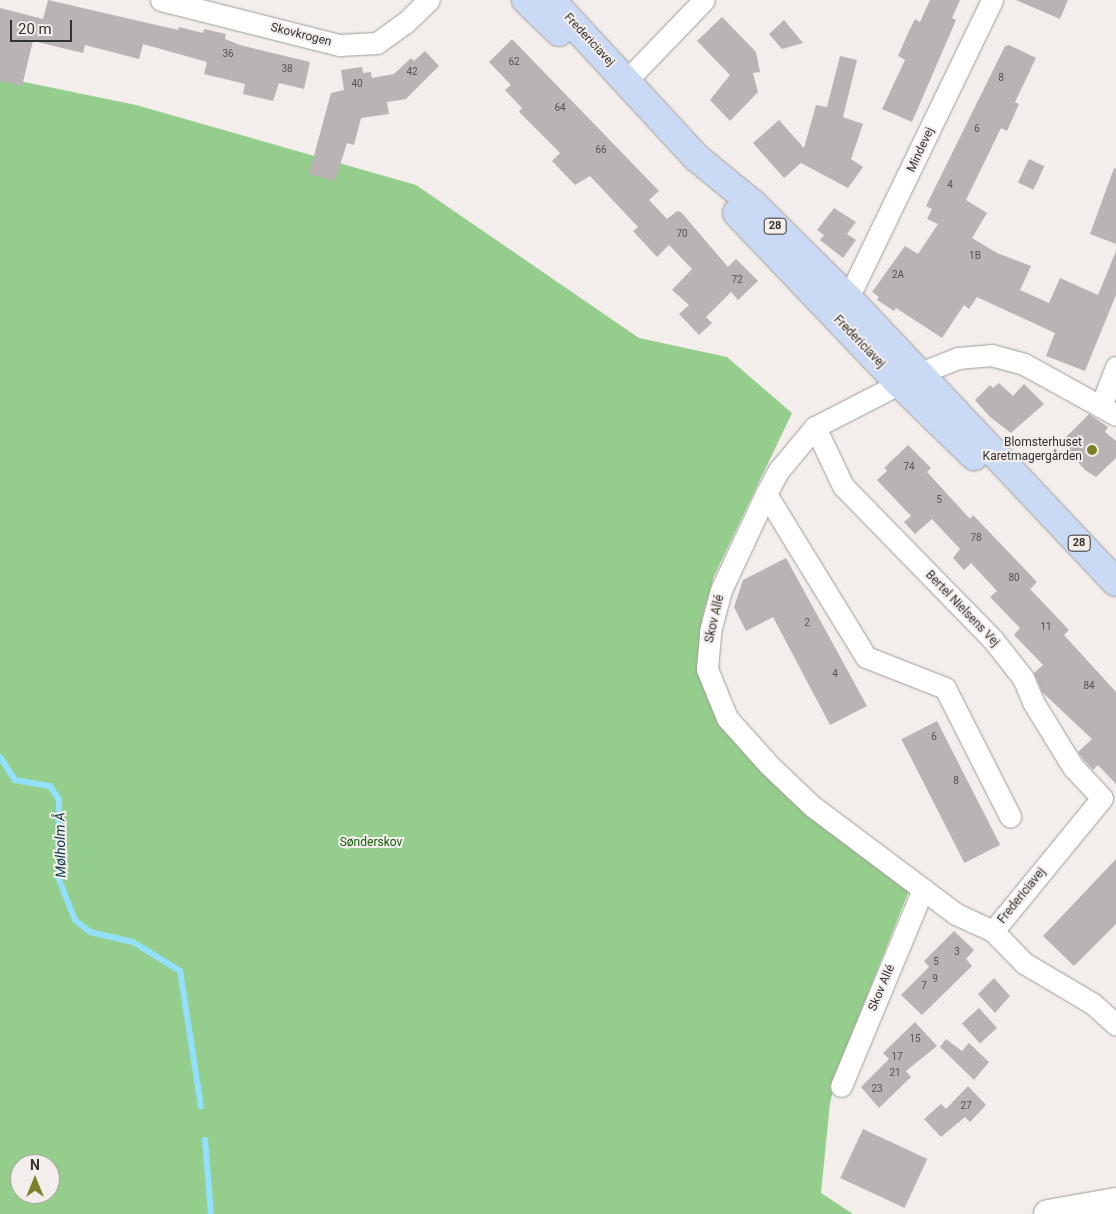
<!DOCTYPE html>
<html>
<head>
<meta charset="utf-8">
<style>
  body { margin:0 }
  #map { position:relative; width:1116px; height:1214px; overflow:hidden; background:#f3eeeb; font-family:Roboto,sans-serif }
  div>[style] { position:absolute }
  .forest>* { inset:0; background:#94cd8c }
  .stream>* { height:6px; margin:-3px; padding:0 3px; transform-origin:3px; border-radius:3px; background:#92e0fd }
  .building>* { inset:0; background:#b9b3b3; transform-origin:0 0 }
  .roads { filter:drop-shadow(0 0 1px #a09c99) drop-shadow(0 0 1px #a09c99) }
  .street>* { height:21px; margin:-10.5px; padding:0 10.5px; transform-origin:10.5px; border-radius:10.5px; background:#fff }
  .secondary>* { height:28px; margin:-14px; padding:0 14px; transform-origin:14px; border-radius:14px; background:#fff }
  .primary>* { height:28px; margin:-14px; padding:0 14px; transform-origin:14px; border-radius:14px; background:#cad9f4 }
  .dots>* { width:14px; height:14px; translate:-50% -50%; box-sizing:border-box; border:2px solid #f3eeeb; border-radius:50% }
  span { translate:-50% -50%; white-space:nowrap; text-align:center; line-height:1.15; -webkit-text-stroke:4px #f3eeeb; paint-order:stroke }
  .number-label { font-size:10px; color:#555252 }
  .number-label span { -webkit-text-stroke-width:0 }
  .shield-label span { padding:1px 4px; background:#f3eeeb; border:1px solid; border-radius:4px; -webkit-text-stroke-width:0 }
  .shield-label { font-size:11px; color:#343231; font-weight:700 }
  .street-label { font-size:12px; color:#343231 }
  .poi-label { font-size:12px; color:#343231 }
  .right { translate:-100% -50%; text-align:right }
  .park-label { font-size:12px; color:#126006 }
  .water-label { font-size:14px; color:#063846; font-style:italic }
  .north { position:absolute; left:10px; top:1154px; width:50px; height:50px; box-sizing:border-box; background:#f3eeeb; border:1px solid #a7a3a1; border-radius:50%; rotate:0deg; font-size:14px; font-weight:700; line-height:20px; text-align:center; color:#343231 }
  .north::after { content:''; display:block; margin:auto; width:18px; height:22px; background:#7c8029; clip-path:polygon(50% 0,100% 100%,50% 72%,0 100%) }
  .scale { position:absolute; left:10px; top:20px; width:62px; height:22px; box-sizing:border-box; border:2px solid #343231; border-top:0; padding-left:6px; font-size:15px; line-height:18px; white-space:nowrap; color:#343231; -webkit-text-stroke:4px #f3eeeb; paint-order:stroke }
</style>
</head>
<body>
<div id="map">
  <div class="forest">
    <div style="clip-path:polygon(evenodd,0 77px,136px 105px,416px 185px,639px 338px,727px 357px,792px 413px,714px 576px,702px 619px,731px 733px,910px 888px,839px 1066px,830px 1103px,821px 1193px,853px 1214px,0 1214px,0 77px,20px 1164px,50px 1164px,50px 1194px,20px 1194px,20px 1164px)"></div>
  </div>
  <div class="stream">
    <div style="left:0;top:757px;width:27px;rotate:57deg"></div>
    <div style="left:15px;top:780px;width:36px;rotate:10deg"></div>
    <div style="left:50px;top:786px;width:17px;rotate:57deg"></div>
    <div style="left:59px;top:800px;width:77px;rotate:90.7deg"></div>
    <div style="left:58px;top:877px;width:46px;rotate:68.4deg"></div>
    <div style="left:75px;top:920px;width:19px;rotate:39deg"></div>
    <div style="left:90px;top:932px;width:44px;rotate:13.1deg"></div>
    <div style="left:133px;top:942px;width:55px;rotate:31.7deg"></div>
    <div style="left:180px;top:971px;width:137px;rotate:81.2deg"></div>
    <div style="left:205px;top:1140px;width:74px;rotate:85.4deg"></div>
  </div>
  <div class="building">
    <div style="clip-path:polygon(48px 0,178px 30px,179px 27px,203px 33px,204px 29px,226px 34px,225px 39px,240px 45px,310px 62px,304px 89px,279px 83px,273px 101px,243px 94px,245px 84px,204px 74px,207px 62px,143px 44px,139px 59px,85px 45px,83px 53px,33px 41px,22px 86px,0 81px,0 8px,43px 19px)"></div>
    <div style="clip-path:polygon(930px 0,960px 0,952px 18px,956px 20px,912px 122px,882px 109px,905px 60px,898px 56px,909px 31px,915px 19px,920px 22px)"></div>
    <div style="clip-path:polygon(1016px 0,1068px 0,1060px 19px)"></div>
    <div style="clip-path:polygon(722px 17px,756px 52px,760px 72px,753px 73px,758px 92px,730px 121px,710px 100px,730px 75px,697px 41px)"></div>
    <div style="clip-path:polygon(784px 20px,803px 43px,782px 49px,769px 34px)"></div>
    <div style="clip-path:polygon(512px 39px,659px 191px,649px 200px,667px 219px,677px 211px,681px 212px,728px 267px,736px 259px,758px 281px,738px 300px,731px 292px,706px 317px,712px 323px,699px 335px,679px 314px,689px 305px,672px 290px,692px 269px,669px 245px,657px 257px,633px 231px,638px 227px,590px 176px,575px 185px,552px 161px,560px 153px,519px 112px,522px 108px,505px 90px,511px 85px,489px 62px)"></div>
    <div style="clip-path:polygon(1009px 45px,1036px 58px,1015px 102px,1019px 104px,1007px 131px,1001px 128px,966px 200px,987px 213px,972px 238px,997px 253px,1031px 266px,1020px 290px,1049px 303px,1060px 278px,1098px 295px,1116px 251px,1116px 295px,1085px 371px,1046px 356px,1055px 333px,977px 297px,969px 309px,964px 305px,942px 338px,896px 308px,894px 311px,877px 300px,879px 297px,872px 292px,905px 246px,918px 254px,938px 224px,927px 219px,932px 209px,926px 206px,1005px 46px)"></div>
    <div style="clip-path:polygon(425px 51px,439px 66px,406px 99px,387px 102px,389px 114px,361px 118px,354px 145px,347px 143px,335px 181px,309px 174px,331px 93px,344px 90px,341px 70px,362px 67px,363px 73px,371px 72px,372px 78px,394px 74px,411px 58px,414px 61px)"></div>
    <div style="clip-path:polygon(840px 56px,857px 60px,843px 117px,863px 124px,851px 159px,863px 167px,848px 188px,801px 163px,784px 178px,753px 143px,779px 120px,804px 148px,816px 105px,827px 107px)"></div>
    <div style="left:1029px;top:159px;width:17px;height:26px;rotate:25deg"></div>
    <div style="clip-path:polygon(1114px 168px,1116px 169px,1116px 244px,1090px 234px)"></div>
    <div style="clip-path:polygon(834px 208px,856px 222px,847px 234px,856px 240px,843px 258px,820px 240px,824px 235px,817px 230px)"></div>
    <div style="clip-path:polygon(999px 383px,1013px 396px,1024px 384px,1044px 404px,1011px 433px,990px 417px,975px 400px,990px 385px,993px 388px)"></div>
    <div style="clip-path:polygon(1089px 414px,1108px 427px,1105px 432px,1116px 441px,1116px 458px,1096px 477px,1085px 470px,1061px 442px)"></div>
    <div style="clip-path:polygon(908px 445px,931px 468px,927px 472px,970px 519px,973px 515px,1037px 582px,1030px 589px,1069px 630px,1064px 635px,1116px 692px,1116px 784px,1098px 765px,1093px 770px,1083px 759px,1078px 752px,1092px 739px,1042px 692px,1034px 673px,1043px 665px,1014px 635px,1020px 628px,990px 597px,997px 591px,971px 563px,964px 570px,953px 558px,960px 549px,932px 519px,915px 534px,904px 522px,911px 516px,877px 480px,887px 471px,884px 468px)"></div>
    <div style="clip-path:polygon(786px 558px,867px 706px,830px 725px,773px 617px,746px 631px,734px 607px,743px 580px)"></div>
    <div style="left:937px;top:721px;width:139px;height:40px;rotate:63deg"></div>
    <div style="clip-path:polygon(1116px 859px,1116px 924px,1074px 966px,1043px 936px)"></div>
    <div style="clip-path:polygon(954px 931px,974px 950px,966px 959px,972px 966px,922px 1015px,901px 995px,929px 967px,924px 961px)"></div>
    <div style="clip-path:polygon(994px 978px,1010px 996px,995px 1013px,978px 994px)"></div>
    <div style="left:979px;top:1008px;width:27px;height:23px;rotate:48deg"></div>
    <div style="clip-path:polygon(915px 1022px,937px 1046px,906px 1071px,911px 1077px,879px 1108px,861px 1087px,889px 1059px,883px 1053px)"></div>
    <div style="clip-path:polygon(946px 1039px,962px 1051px,969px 1043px,989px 1062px,974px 1080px,940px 1047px)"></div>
    <div style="clip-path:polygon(968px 1086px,986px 1105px,970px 1122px,965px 1117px,941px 1137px,924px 1119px,941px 1104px,946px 1109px)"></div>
    <div style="left:863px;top:1129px;width:71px;height:54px;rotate:25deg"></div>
  </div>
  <div class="roads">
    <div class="street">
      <div style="left:161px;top:0;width:184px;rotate:14.2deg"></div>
      <div style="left:339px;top:45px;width:38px;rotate:-3deg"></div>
      <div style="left:377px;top:43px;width:34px;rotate:-36deg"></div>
      <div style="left:405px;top:23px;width:33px;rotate:-44deg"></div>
      <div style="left:626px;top:81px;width:112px;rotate:-46.1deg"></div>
      <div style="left:848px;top:298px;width:331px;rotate:-64.2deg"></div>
      <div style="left:1101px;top:406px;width:42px;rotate:-69deg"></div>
      <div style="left:815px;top:427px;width:65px;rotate:64.6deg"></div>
      <div style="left:843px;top:486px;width:216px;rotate:45.7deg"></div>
      <div style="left:994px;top:641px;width:47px;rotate:51.9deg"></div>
      <div style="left:1023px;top:678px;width:26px;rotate:67deg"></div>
      <div style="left:1033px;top:702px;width:76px;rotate:58.4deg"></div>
      <div style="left:1073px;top:767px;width:42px;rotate:46.9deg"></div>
      <div style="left:766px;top:494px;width:191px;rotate:58.5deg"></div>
      <div style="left:866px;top:657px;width:85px;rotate:21.4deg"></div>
      <div style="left:945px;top:688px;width:144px;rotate:63.1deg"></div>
      <div style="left:1102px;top:798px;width:172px;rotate:129.3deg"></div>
      <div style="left:993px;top:931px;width:45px;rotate:45.9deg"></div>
      <div style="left:1024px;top:963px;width:80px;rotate:30.7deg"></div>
      <div style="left:1093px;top:1004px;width:31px;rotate:42deg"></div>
      <div style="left:993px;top:931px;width:41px;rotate:-155.3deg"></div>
      <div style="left:956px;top:914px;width:181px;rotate:-143.1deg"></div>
      <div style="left:811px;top:805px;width:58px;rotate:-136.4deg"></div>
      <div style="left:769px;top:765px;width:63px;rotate:-131.8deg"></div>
      <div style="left:727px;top:718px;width:53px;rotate:-112.2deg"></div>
      <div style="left:707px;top:669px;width:38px;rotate:-85deg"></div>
      <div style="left:710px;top:631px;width:42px;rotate:-75deg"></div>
      <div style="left:721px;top:590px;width:106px;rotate:-64.9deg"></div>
      <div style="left:766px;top:494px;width:27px;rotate:-62deg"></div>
      <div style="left:779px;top:470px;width:56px;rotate:-50.1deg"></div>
      <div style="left:815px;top:427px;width:116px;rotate:-27.2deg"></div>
      <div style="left:918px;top:374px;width:43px;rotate:-21.8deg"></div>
      <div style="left:958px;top:358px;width:33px;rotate:-5deg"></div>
      <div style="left:991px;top:355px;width:34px;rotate:15deg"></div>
      <div style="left:1024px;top:364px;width:105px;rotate:29deg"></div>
      <div style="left:841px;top:1086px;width:213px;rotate:-67.4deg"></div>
    </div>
    <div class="secondary">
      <div style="left:1048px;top:1214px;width:69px;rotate:-10deg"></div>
    </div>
    <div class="primary">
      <div style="left:526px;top:0;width:46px;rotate:44.1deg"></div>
      <div style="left:551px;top:0;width:215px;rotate:47.3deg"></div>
      <div style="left:697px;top:158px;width:71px;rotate:39.3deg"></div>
      <div style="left:752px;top:203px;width:135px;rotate:44.7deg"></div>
      <div style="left:848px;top:298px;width:390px;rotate:46.7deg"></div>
      <div style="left:737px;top:213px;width:235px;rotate:46.4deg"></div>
      <div style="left:899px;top:383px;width:105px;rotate:44.2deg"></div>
    </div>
  </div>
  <div class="dots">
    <div style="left:1092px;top:450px;background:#7c8029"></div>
  </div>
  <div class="number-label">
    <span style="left:228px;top:54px">36</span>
    <span style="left:514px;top:62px">62</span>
    <span style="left:287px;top:69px">38</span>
    <span style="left:412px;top:72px">42</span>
    <span style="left:1001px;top:78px">8</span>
    <span style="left:357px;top:84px">40</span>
    <span style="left:560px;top:108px">64</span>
    <span style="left:977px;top:129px">6</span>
    <span style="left:601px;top:150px">66</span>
    <span style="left:950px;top:185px">4</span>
    <span style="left:682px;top:234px">70</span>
    <span style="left:975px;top:256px">1B</span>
    <span style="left:898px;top:275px">2A</span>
    <span style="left:737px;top:280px">72</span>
    <span style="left:909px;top:467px">74</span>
    <span style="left:939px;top:500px">5</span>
    <span style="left:976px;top:538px">78</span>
    <span style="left:1014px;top:578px">80</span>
    <span style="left:807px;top:623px">2</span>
    <span style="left:1046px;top:627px">11</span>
    <span style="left:835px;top:674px">4</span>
    <span style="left:1089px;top:686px">84</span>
    <span style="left:934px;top:737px">6</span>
    <span style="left:956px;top:781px">8</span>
    <span style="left:957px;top:952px">3</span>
    <span style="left:936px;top:962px">5</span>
    <span style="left:935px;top:979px">9</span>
    <span style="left:924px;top:986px">7</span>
    <span style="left:915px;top:1039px">15</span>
    <span style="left:897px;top:1057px">17</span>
    <span style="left:895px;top:1073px">21</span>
    <span style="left:877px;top:1089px">23</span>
    <span style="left:966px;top:1106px">27</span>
  </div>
  <div class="shield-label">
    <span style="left:775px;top:226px">28</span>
    <span style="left:1079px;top:543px">28</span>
  </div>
  <div class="street-label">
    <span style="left:301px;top:35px;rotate:14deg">Skovkrogen</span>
    <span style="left:589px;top:40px;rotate:47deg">Fredericiavej</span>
    <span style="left:921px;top:150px;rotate:-65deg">Mindevej</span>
    <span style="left:859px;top:342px;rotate:46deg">Fredericiavej</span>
    <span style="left:962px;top:609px;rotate:46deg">Bertel Nielsens Vej</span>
    <span style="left:715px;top:619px;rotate:-77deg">Skov Allé</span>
    <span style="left:1022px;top:896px;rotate:-51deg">Fredericiavej</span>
    <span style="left:882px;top:988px;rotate:-67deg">Skov Allé</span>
  </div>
  <div class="poi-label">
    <span class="right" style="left:1082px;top:450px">Blomsterhuset<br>Karetmagergården</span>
  </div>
  <div class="park-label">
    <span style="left:371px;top:843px">Sønderskov</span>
  </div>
  <div class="water-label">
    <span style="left:60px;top:845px;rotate:-91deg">Mølholm Å</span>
  </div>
  <div class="north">N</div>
  <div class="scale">20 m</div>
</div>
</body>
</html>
